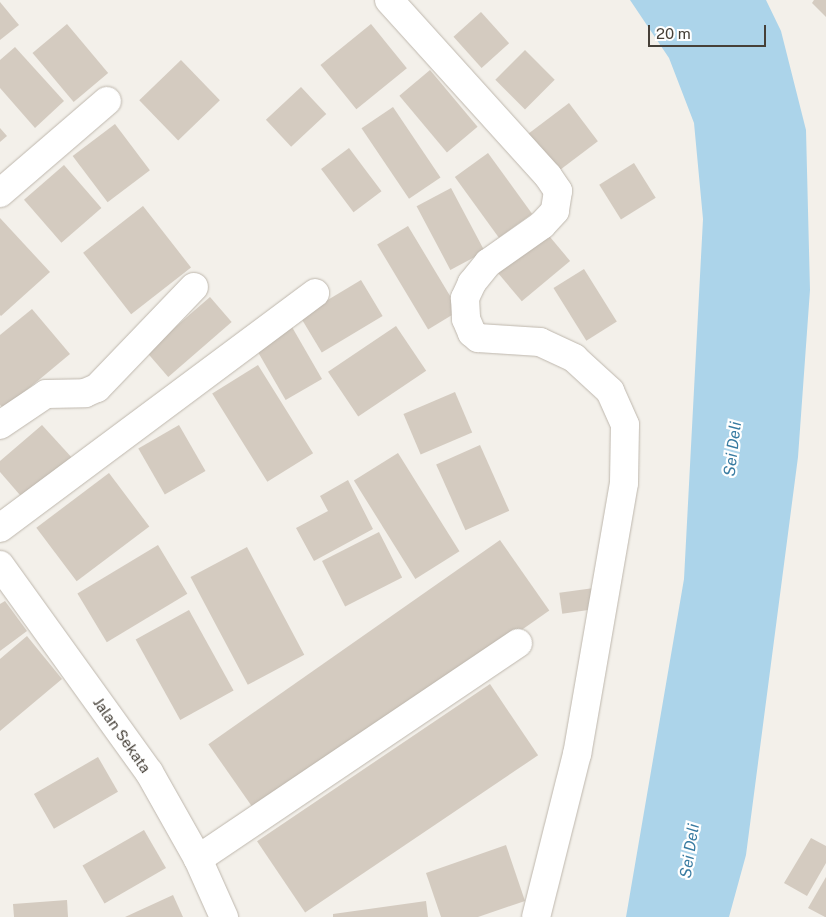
<!DOCTYPE html>
<html>
<head>
<meta charset="utf-8">
<style>
  body { margin:0 }
  #map { position:relative; width:826px; height:917px; overflow:hidden; background:#f3f0ea; font-family:"Public Sans",sans-serif }
  div>[style] { position:absolute }
  .water>* { inset:0; background:#acd4ea }
  .building>* { inset:0; background:#d4cbc0; transform-origin:0 0 }
  .roads { filter:drop-shadow(0 0 1px #beb7ad) drop-shadow(0 0 1px #beb7ad) }
  .street>* { height:28px; margin:-14px; padding:0 14px; transform-origin:14px; border-radius:14px; background:#fff }
  span { translate:-50% -50%; white-space:nowrap; text-align:center; line-height:1.15; -webkit-text-stroke:4.5px #fff; paint-order:stroke }
  .street-label { font-size:15px; color:#464038 }
  .water-label { font-size:16px; color:#387ba1; font-style:italic }
  .scale { position:absolute; left:648px; top:25px; width:118px; height:22px; box-sizing:border-box; border:2px solid #464038; border-top:0; padding-left:6px; font-size:15px; line-height:18px; white-space:nowrap; color:#464038; -webkit-text-stroke:4px #fff; paint-order:stroke }
</style>
</head>
<body>
<div id="map">
  <div class="water">
    <div style="clip-path:polygon(630px 0,766px 0,781px 31px,806px 130px,810px 290px,798px 457px,746px 855px,729px 917px,626px 917px,684px 579px,703px 219px,694px 123px,669px 58px)"></div>
  </div>
  <div class="building">
    <div style="clip-path:polygon(814px 0,826px 0,826px 17px,812px 3px)"></div>
    <div style="clip-path:polygon(0 2px,19px 25px,0 40px)"></div>
    <div style="left:481px;top:12px;width:42px;height:37px;rotate:48deg"></div>
    <div style="left:67px;top:24px;width:64px;height:45px;rotate:50deg"></div>
    <div style="left:371px;top:24px;width:57px;height:65px;rotate:51deg"></div>
    <div style="clip-path:polygon(15px 47px,64px 101px,35px 128px,0 88px,0 60px)"></div>
    <div style="left:525px;top:50px;width:42px;height:42px;rotate:45deg"></div>
    <div style="left:181px;top:60px;width:56px;height:58px;rotate:46deg"></div>
    <div style="left:430px;top:70px;width:74px;height:40px;rotate:50deg"></div>
    <div style="left:301px;top:87px;width:37px;height:48px;rotate:47deg"></div>
    <div style="left:569px;top:103px;width:48px;height:53px;rotate:53deg"></div>
    <div style="left:393px;top:107px;width:85px;height:38px;rotate:56deg"></div>
    <div style="left:115px;top:124px;width:58px;height:53px;rotate:53deg"></div>
    <div style="clip-path:polygon(0 128px,7px 136px,0 142px)"></div>
    <div style="left:349px;top:148px;width:54px;height:35px;rotate:53deg"></div>
    <div style="left:488px;top:153px;width:75px;height:41px;rotate:54deg"></div>
    <div style="left:634px;top:163px;width:41px;height:41px;rotate:58deg"></div>
    <div style="left:64px;top:165px;width:57px;height:53px;rotate:49deg"></div>
    <div style="left:451px;top:188px;width:72px;height:39px;rotate:62deg"></div>
    <div style="left:143px;top:206px;width:78px;height:76px;rotate:52deg"></div>
    <div style="clip-path:polygon(0 218px,50px 272px,1px 316px,0 315px)"></div>
    <div style="left:408px;top:226px;width:99px;height:36px;rotate:59deg"></div>
    <div style="left:545px;top:231px;width:39px;height:63px;rotate:50deg"></div>
    <div style="left:584px;top:269px;width:62px;height:36px;rotate:58deg"></div>
    <div style="left:361px;top:280px;width:42px;height:71px;rotate:59deg"></div>
    <div style="left:210px;top:297px;width:33px;height:84px;rotate:49deg"></div>
    <div style="clip-path:polygon(32px 309px,70px 354px,4px 409px,0 405px,0 335px)"></div>
    <div style="left:396px;top:326px;width:54px;height:82px;rotate:56deg"></div>
    <div style="left:292px;top:327px;width:60px;height:42px;rotate:60deg"></div>
    <div style="left:258px;top:365px;width:104px;height:54px;rotate:58deg"></div>
    <div style="left:455px;top:392px;width:44px;height:56px;rotate:67deg"></div>
    <div style="clip-path:polygon(42px 425px,74px 460px,26px 502px,0 472px,0 461px)"></div>
    <div style="left:179px;top:425px;width:53px;height:47px;rotate:60deg"></div>
    <div style="left:480px;top:445px;width:72px;height:48px;rotate:66deg"></div>
    <div style="left:398px;top:453px;width:116px;height:52px;rotate:58deg"></div>
    <div style="left:109px;top:473px;width:67px;height:91px;rotate:53deg"></div>
    <div style="clip-path:polygon(348px 480px,373px 529px,314px 561px,296px 528px,328px 511px,320px 496px)"></div>
    <div style="left:379px;top:532px;width:51px;height:64px;rotate:63deg"></div>
    <div style="left:500px;top:540px;width:86px;height:356px;rotate:55deg"></div>
    <div style="left:158px;top:545px;width:57px;height:94px;rotate:59deg"></div>
    <div style="left:247px;top:547px;width:122px;height:64px;rotate:62deg"></div>
    <div style="left:594px;top:588px;width:21px;height:35px;rotate:82deg"></div>
    <div style="clip-path:polygon(5px 601px,27px 631px,0 651px,0 604px)"></div>
    <div style="left:189px;top:610px;width:92px;height:61px;rotate:61deg"></div>
    <div style="clip-path:polygon(27px 636px,62px 679px,0 731px,0 659px)"></div>
    <div style="left:490px;top:684px;width:86px;height:281px;rotate:56deg"></div>
    <div style="left:98px;top:757px;width:40px;height:74px;rotate:60deg"></div>
    <div style="left:144px;top:830px;width:44px;height:71px;rotate:60deg"></div>
    <div style="clip-path:polygon(811px 838px,826px 846px,826px 863px,807px 896px,784px 883px)"></div>
    <div style="clip-path:polygon(506px 845px,525px 901px,478px 917px,441px 917px,426px 873px)"></div>
    <div style="clip-path:polygon(826px 877px,826px 917px,825px 917px,808px 908px)"></div>
    <div style="clip-path:polygon(173px 895px,183px 917px,125px 917px)"></div>
    <div style="clip-path:polygon(67px 900px,68px 917px,14px 917px,13px 904px)"></div>
    <div style="clip-path:polygon(426px 901px,428px 917px,333px 917px,333px 914px)"></div>
  </div>
  <div class="roads">
    <div class="street">
      <div style="left:389px;top:0;width:237px;rotate:47.9deg"></div>
      <div style="left:548px;top:176px;width:18px;rotate:56deg"></div>
      <div style="left:558px;top:191px;width:20px;rotate:99deg"></div>
      <div style="left:555px;top:211px;width:19px;rotate:133deg"></div>
      <div style="left:542px;top:225px;width:66px;rotate:144.9deg"></div>
      <div style="left:488px;top:263px;width:26px;rotate:129deg"></div>
      <div style="left:472px;top:283px;width:17px;rotate:115deg"></div>
      <div style="left:465px;top:298px;width:21px;rotate:87deg"></div>
      <div style="left:466px;top:319px;width:15px;rotate:67deg"></div>
      <div style="left:472px;top:333px;width:8px;rotate:40deg"></div>
      <div style="left:478px;top:338px;width:62px;rotate:3.7deg"></div>
      <div style="left:540px;top:342px;width:38px;rotate:25deg"></div>
      <div style="left:574px;top:358px;width:49px;rotate:42.5deg"></div>
      <div style="left:610px;top:391px;width:37px;rotate:66deg"></div>
      <div style="left:625px;top:425px;width:58px;rotate:91deg"></div>
      <div style="left:624px;top:483px;width:275px;rotate:99.8deg"></div>
      <div style="left:577px;top:754px;width:168px;rotate:104.1deg"></div>
      <div style="left:0;top:193px;width:141px;rotate:-40.7deg"></div>
      <div style="left:0;top:425px;width:55px;rotate:-34deg"></div>
      <div style="left:46px;top:394px;width:39px;rotate:-1deg"></div>
      <div style="left:85px;top:393px;width:13px;rotate:-23deg"></div>
      <div style="left:97px;top:388px;width:140px;rotate:-46.2deg"></div>
      <div style="left:0;top:528px;width:393px;rotate:-36.7deg"></div>
      <div style="left:0;top:565px;width:255px;rotate:54.3deg"></div>
      <div style="left:149px;top:772px;width:100px;rotate:60.6deg"></div>
      <div style="left:198px;top:859px;width:64px;rotate:65.9deg"></div>
      <div style="left:198px;top:859px;width:386px;rotate:-34deg"></div>
    </div>
  </div>
  <div class="street-label">
    <span style="left:122px;top:735px;rotate:55deg">Jalan Sekata</span>
  </div>
  <div class="water-label">
    <span style="left:733px;top:449px;rotate:-83deg">Sei Deli</span>
    <span style="left:690px;top:851px;rotate:-81deg">Sei Deli</span>
  </div>
  <div class="scale">20 m</div>
</div>
</body>
</html>
